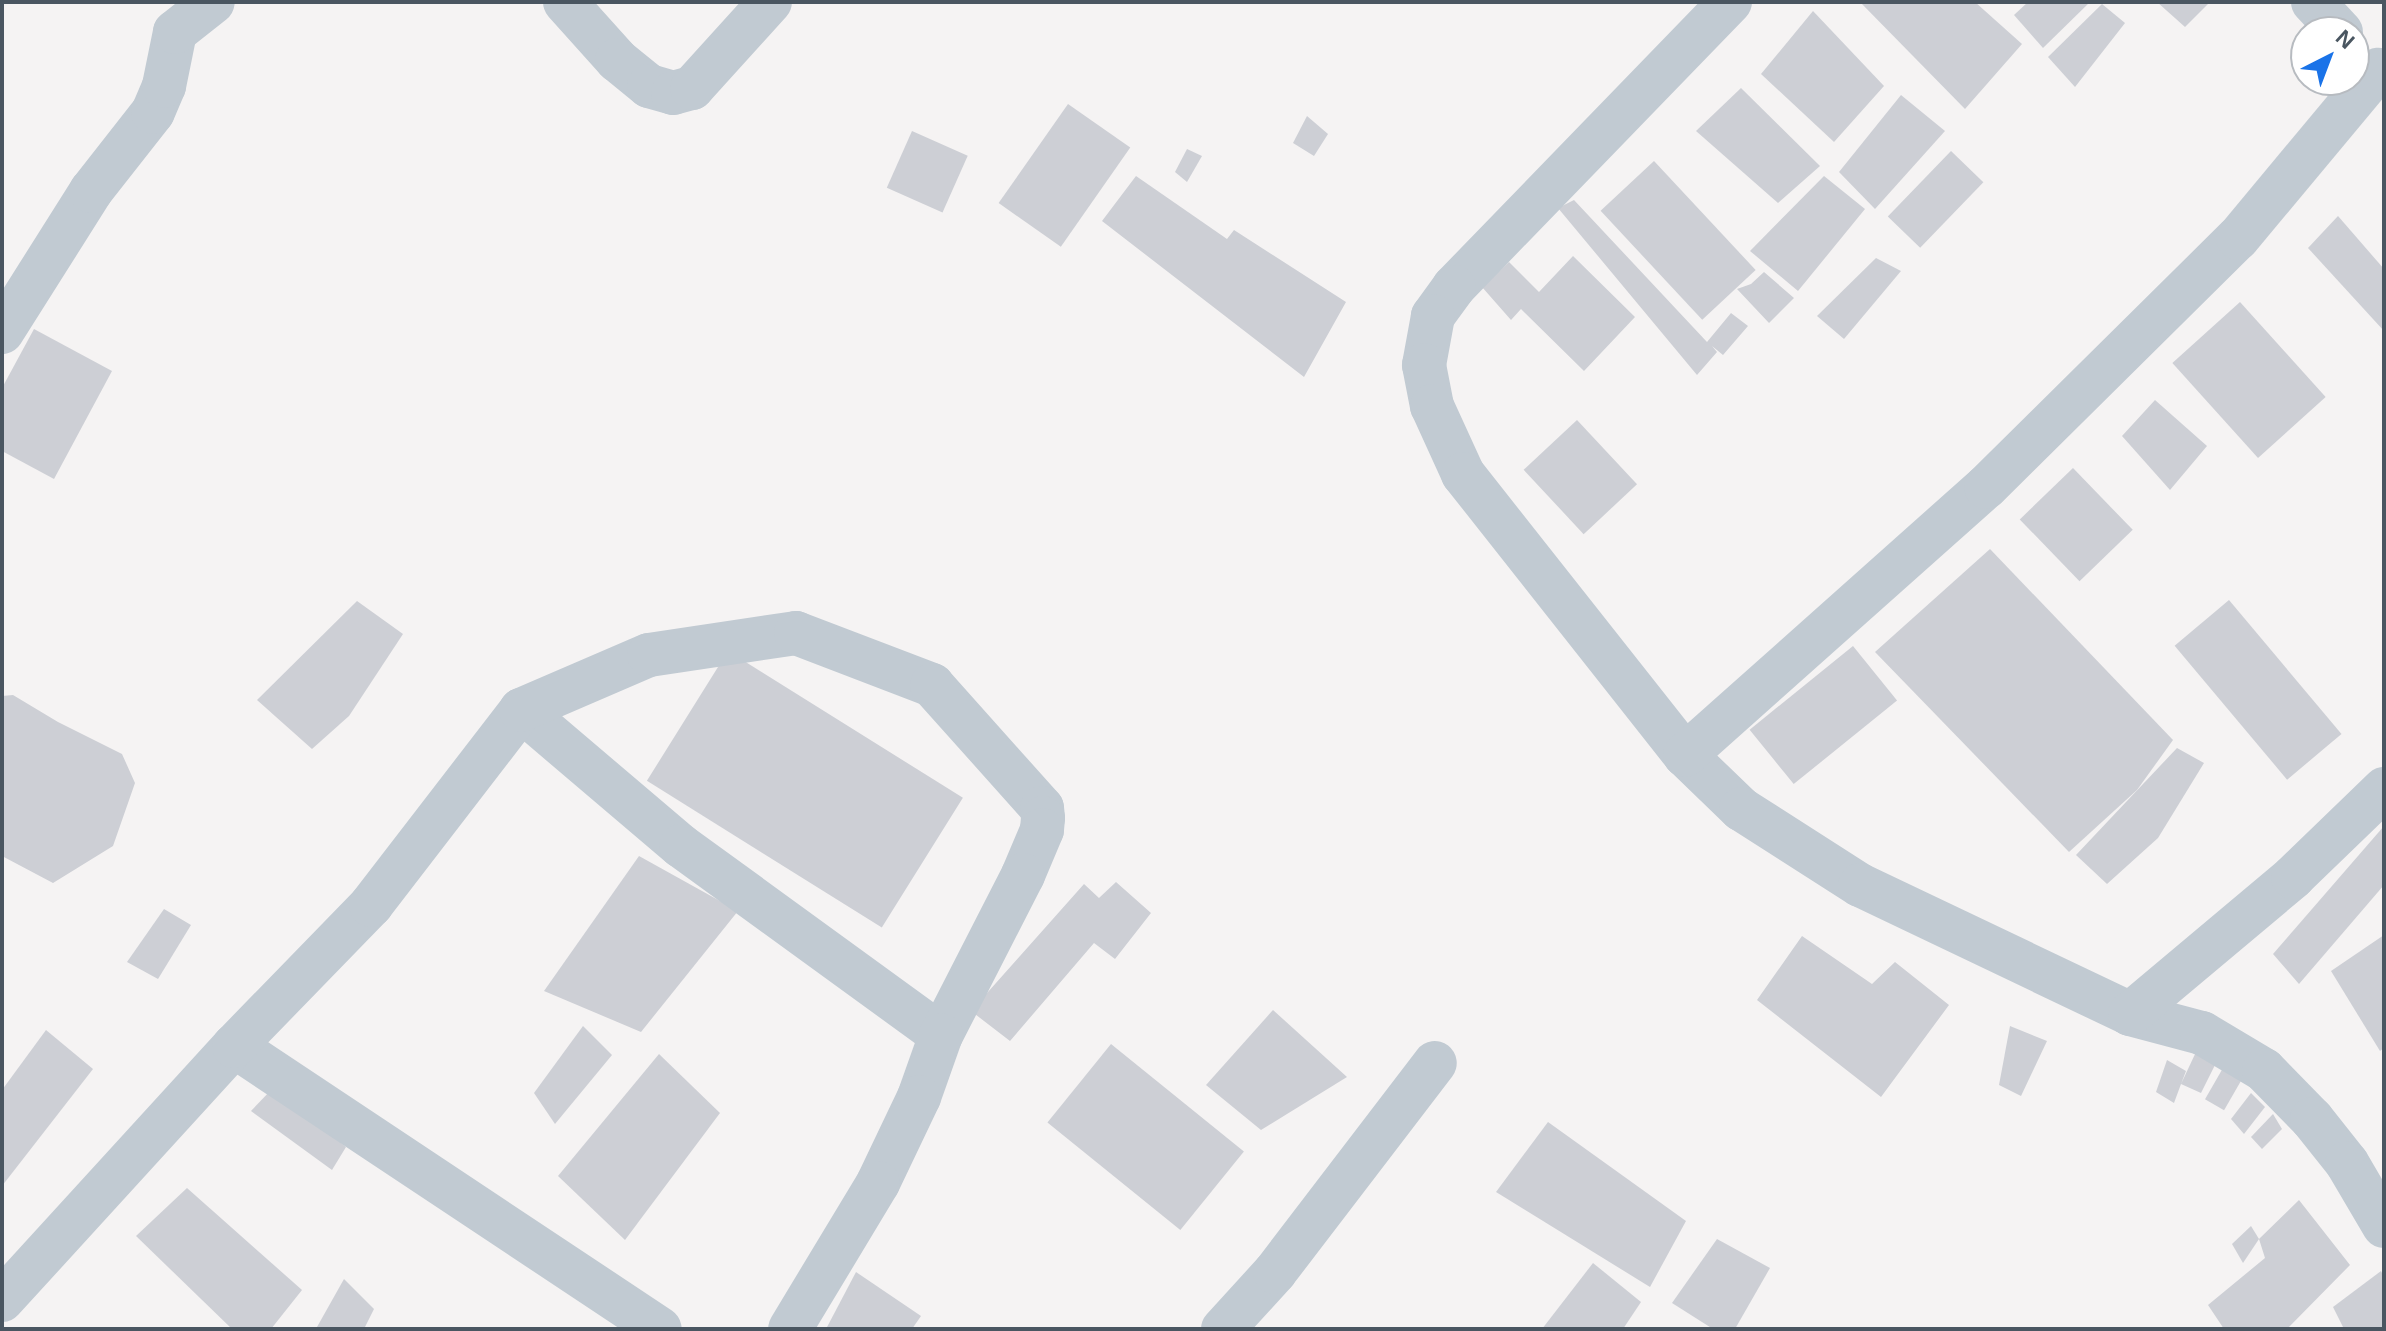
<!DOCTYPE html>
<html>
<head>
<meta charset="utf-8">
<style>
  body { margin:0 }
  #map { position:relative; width:2386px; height:1331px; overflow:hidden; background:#f5f3f3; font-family:Helvetica,sans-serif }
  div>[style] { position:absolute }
  .building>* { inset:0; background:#cdcfd5; transform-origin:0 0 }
  .minor>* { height:44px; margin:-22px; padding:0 22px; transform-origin:22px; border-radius:22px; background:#c1cad2 }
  span { translate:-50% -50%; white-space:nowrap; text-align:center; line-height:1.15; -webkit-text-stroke:7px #fff; paint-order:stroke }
  .frame { position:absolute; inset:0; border:4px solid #4a5661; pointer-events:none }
  .north { position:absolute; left:2290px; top:16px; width:80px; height:80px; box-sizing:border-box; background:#fff; border:2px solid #b7bbc0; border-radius:50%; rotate:42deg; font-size:22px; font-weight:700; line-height:32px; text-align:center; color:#4a5661 }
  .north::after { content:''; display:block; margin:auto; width:28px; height:36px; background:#1a73e8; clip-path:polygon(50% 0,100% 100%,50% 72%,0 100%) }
</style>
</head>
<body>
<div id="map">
  <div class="building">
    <div style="clip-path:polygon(1860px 2px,1975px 2px,2022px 44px,1965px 109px)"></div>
    <div style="clip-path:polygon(2028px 2px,2090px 2px,2043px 48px,2014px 15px)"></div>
    <div style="clip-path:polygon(2157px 2px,2210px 2px,2185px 27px)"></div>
    <div style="clip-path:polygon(2102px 4px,2125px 23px,2075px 87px,2048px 57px)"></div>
    <div style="clip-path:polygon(1813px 11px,1884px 86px,1834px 142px,1761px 74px)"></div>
    <div style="clip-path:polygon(1741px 88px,1820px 166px,1778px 203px,1696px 131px)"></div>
    <div style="clip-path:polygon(1901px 95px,1945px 131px,1875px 209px,1839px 172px)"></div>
    <div style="left:1068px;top:104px;width:76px;height:121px;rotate:35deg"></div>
    <div style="clip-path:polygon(1307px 116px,1328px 134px,1314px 156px,1293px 143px)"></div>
    <div style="left:912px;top:131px;width:61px;height:62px;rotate:24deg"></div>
    <div style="clip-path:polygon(1187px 149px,1202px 156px,1187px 182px,1175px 172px)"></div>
    <div style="left:1951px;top:151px;width:45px;height:91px;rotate:44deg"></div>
    <div style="left:1654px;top:161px;width:149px;height:73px;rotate:47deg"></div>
    <div style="clip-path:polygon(1136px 176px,1227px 239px,1234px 230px,1346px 302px,1304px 377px,1102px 221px)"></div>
    <div style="clip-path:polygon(1824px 176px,1865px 209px,1798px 291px,1750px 251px)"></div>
    <div style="clip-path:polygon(1574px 200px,1707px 342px,1731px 313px,1748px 326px,1723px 355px,1712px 346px,1717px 352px,1697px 375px,1558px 208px)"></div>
    <div style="clip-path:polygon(2338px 216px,2384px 269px,2384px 331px,2308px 248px)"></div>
    <div style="clip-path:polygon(1573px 256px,1635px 317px,1584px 371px,1521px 309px,1511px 320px,1482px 287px,1509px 262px,1539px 292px)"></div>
    <div style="clip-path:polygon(1876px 258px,1901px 271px,1844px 339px,1817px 316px)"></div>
    <div style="clip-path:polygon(1764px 272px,1794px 298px,1769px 323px,1737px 289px,1751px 284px)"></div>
    <div style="left:2240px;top:302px;width:128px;height:91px;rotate:48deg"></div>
    <div style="clip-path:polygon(34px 329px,112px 371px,54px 479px,2px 451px,2px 388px)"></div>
    <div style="clip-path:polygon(2155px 400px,2207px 446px,2170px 490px,2122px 436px)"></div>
    <div style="left:1577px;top:420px;width:88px;height:73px;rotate:47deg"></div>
    <div style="left:2073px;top:468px;width:86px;height:74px;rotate:46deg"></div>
    <div style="clip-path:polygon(1990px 549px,2173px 740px,2137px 790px,2069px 852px,1875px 652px)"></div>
    <div style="left:2229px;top:600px;width:175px;height:71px;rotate:50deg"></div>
    <div style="clip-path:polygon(357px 601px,403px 634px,349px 716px,312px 749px,257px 700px)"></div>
    <div style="left:1853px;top:646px;width:70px;height:133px;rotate:51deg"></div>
    <div style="left:728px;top:651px;width:277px;height:153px;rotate:32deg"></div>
    <div style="clip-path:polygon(13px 695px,58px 722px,122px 754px,135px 783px,113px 846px,53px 883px,2px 856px,2px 696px)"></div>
    <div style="clip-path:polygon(2177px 748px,2204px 763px,2158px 838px,2107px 884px,2076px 855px)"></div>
    <div style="clip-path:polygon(2384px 826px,2384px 885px,2299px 984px,2273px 954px)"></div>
    <div style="clip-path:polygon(639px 856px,738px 911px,641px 1032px,544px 991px)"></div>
    <div style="clip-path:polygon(1116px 882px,1151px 913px,1115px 959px,1094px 943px,1010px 1041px,971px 1011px,1084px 884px,1099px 898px)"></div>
    <div style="clip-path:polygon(164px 909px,191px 925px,158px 979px,127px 962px)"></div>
    <div style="clip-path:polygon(2384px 935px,2384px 1048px,2380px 1051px,2331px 971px)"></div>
    <div style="clip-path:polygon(1802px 936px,1872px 984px,1895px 962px,1949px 1005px,1881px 1097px,1757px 1000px)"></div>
    <div style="clip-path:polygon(1273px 1010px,1347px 1077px,1261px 1130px,1206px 1085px)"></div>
    <div style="clip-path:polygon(583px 1026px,612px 1055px,555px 1124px,534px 1093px)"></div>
    <div style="clip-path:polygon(2010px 1026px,2047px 1041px,2021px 1096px,1999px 1085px)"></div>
    <div style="clip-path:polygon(46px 1030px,93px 1069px,2px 1186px,2px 1090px)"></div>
    <div style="left:1111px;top:1044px;width:171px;height:101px;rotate:39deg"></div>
    <div style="clip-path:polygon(2196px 1052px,2216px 1063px,2201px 1093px,2181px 1084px,2174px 1103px,2156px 1092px,2167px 1060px,2186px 1071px,2181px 1084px)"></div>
    <div style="clip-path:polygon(659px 1054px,720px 1113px,625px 1240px,558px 1176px)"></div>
    <div style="left:2223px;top:1068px;width:22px;height:36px;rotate:30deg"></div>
    <div style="clip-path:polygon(273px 1088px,346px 1147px,332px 1170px,251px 1111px)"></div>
    <div style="clip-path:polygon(2251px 1093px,2265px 1107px,2244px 1134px,2231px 1119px)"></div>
    <div style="clip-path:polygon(2273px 1114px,2282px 1129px,2262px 1149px,2251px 1137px)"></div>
    <div style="clip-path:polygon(1548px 1122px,1686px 1221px,1650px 1287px,1496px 1192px)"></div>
    <div style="clip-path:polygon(187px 1188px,302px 1290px,271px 1329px,232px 1329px,136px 1236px)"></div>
    <div style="clip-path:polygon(2299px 1200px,2350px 1265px,2287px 1329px,2224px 1329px,2208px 1305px,2265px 1258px,2259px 1239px)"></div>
    <div style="clip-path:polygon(2251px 1226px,2259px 1239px,2243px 1263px,2232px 1244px)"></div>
    <div style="clip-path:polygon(1717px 1239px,1770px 1268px,1735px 1329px,1713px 1329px,1672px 1303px)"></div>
    <div style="clip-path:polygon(1593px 1263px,1641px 1302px,1623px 1329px,1542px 1329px)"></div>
    <div style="clip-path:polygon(2381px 1271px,2384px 1277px,2384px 1327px,2344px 1329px,2333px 1307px)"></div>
    <div style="clip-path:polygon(856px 1272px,921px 1316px,912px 1329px,826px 1329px)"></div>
    <div style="clip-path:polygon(344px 1279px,374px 1309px,364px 1329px,320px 1329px,317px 1327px)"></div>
  </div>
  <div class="minor">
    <div style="left:565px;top:2px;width:78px;rotate:48.1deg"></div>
    <div style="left:617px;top:60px;width:41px;rotate:39.1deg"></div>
    <div style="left:649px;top:86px;width:25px;rotate:16deg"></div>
    <div style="left:673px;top:93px;width:20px;rotate:-15deg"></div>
    <div style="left:692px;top:88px;width:116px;rotate:-47.8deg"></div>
    <div style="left:1730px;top:2px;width:397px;rotate:134.1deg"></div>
    <div style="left:1454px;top:287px;width:36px;rotate:126deg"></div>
    <div style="left:1433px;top:316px;width:50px;rotate:100.4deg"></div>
    <div style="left:1424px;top:365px;width:42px;rotate:79deg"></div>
    <div style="left:1432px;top:406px;width:75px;rotate:65.5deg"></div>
    <div style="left:1463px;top:474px;width:358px;rotate:51.7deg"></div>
    <div style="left:1685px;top:755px;width:78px;rotate:44deg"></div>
    <div style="left:1741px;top:809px;width:141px;rotate:32.6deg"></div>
    <div style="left:1860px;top:885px;width:299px;rotate:25.5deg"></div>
    <div style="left:2130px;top:1014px;width:74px;rotate:14.8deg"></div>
    <div style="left:2202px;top:1033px;width:72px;rotate:30.8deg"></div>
    <div style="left:2264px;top:1070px;width:69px;rotate:45.6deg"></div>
    <div style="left:2312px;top:1119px;width:56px;rotate:51.5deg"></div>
    <div style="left:2347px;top:1163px;width:73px;rotate:59.6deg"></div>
    <div style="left:2313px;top:2px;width:41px;rotate:47deg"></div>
    <div style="left:2px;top:332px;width:167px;rotate:-57.7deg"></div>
    <div style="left:91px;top:191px;width:100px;rotate:-51.9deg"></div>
    <div style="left:153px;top:112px;width:28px;rotate:-67deg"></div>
    <div style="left:164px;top:86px;width:55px;rotate:-78.5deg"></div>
    <div style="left:175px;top:32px;width:48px;rotate:-38.3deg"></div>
    <div style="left:521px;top:710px;width:210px;rotate:40.4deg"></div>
    <div style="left:681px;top:846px;width:321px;rotate:36deg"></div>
    <div style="left:1685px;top:755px;width:403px;rotate:-41.7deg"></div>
    <div style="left:1986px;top:487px;width:354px;rotate:-44.7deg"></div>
    <div style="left:2238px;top:238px;width:219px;rotate:-50.2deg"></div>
    <div style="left:2130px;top:1014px;width:213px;rotate:-40deg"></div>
    <div style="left:2293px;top:877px;width:127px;rotate:-44deg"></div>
    <div style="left:234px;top:1046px;width:511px;rotate:33.6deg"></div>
    <div style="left:2px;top:1300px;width:344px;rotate:-47.6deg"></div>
    <div style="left:234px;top:1046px;width:197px;rotate:-45.8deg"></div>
    <div style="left:371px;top:905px;width:246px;rotate:-52.4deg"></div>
    <div style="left:521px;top:710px;width:139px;rotate:-23.3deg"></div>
    <div style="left:649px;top:655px;width:149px;rotate:-8.5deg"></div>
    <div style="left:796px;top:633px;width:146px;rotate:20.9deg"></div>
    <div style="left:932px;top:685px;width:165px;rotate:48.2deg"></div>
    <div style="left:1042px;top:808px;width:10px;rotate:84deg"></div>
    <div style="left:1043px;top:818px;width:12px;rotate:95deg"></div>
    <div style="left:1042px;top:830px;width:49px;rotate:112.9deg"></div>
    <div style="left:1023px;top:875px;width:180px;rotate:117.1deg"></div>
    <div style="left:941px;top:1035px;width:66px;rotate:109.5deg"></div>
    <div style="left:919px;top:1097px;width:95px;rotate:115.5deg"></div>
    <div style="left:878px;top:1183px;width:170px;rotate:121.1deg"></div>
    <div style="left:1223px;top:1329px;width:77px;rotate:-47.6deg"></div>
    <div style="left:1275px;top:1272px;width:263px;rotate:-52.6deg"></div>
  </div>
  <div class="frame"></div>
  <div class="north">N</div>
</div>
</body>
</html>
